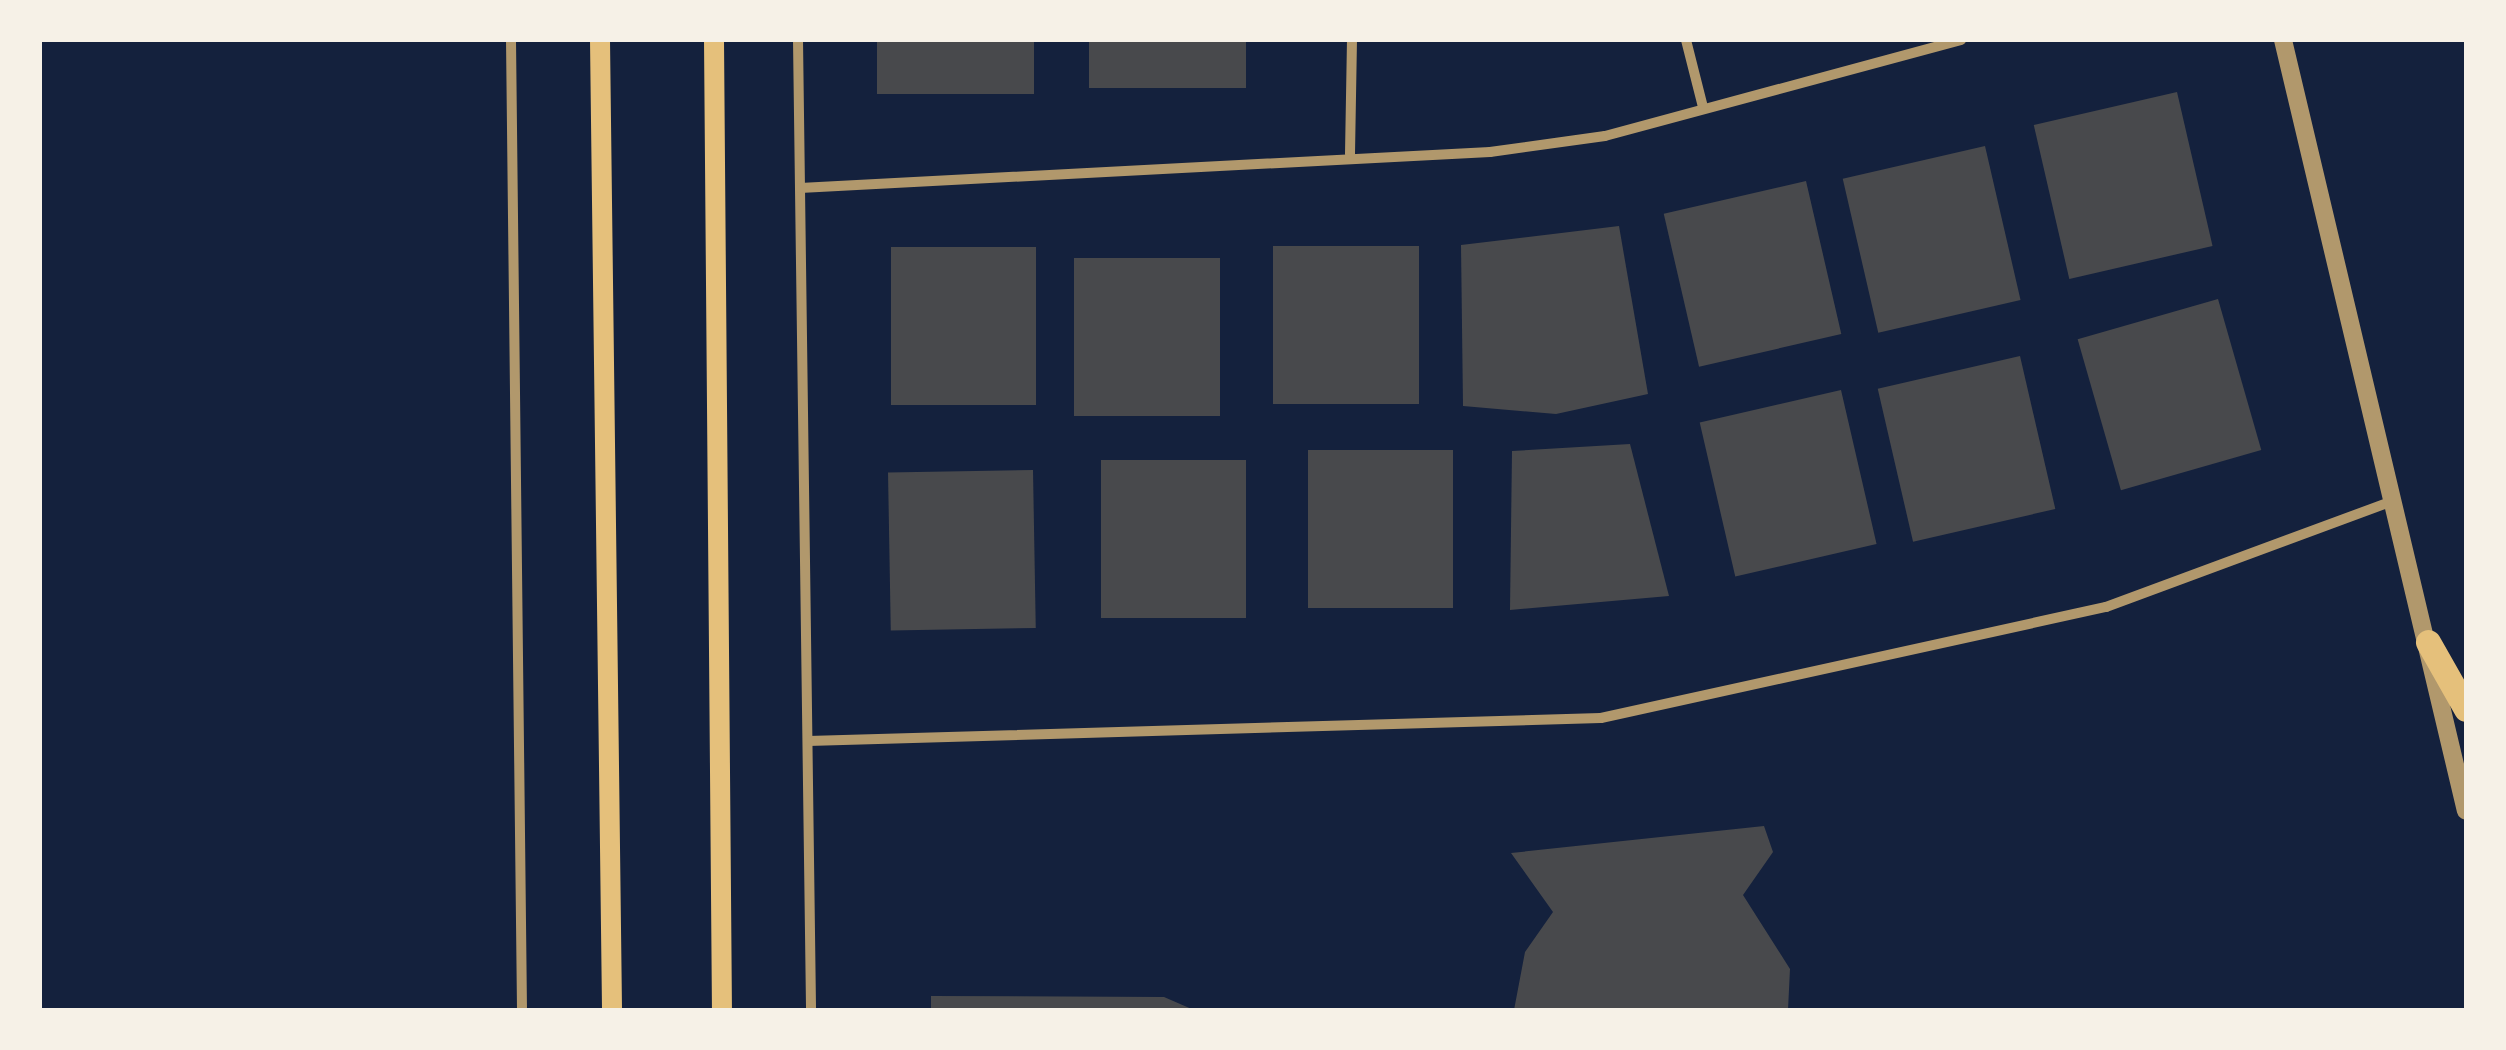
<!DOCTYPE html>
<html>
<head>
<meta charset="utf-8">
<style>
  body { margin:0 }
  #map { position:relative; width:2506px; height:1050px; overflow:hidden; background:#14213d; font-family:"Public Sans",sans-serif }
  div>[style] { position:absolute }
  .building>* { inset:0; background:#48494c; transform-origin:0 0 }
  .minor>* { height:10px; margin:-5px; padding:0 5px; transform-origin:5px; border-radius:5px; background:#b1986c }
  .tertiary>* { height:18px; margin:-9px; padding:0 9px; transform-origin:9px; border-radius:9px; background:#b1986c }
  .secondary>* { height:20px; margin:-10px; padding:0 10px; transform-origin:10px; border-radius:10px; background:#e5c07b }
  .primary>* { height:25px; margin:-12.5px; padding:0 12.5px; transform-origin:12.5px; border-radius:12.5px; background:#e5c07b }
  span { translate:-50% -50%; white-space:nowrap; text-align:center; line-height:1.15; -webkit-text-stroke:10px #f6f1e7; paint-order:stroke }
  .frame { position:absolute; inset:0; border:42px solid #f6f1e7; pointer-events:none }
</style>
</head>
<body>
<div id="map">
  <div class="building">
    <div style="left:877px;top:40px;width:157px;height:54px"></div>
    <div style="left:1089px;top:40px;width:157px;height:48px"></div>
    <div style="left:2177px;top:92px;width:158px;height:147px;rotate:77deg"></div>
    <div style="left:1985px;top:146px;width:158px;height:146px;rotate:77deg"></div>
    <div style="left:1806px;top:181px;width:157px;height:146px;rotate:77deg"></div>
    <div style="clip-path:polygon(1619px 226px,1648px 394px,1556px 414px,1463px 406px,1461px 245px)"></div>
    <div style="left:1273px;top:246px;width:146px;height:158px"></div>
    <div style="left:1036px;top:247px;width:158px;height:145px;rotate:90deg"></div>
    <div style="left:1074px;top:258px;width:146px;height:158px"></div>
    <div style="left:2218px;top:299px;width:157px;height:146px;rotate:74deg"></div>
    <div style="left:2020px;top:356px;width:157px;height:146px;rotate:77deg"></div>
    <div style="left:1841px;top:390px;width:158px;height:145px;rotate:77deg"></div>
    <div style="clip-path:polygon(1630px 444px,1669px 596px,1510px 610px,1512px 451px)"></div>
    <div style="left:1308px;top:450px;width:145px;height:158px"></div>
    <div style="left:1101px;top:460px;width:145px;height:158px"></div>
    <div style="left:1033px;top:470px;width:158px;height:145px;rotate:89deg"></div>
    <div style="clip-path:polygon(1764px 826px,1773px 852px,1743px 895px,1790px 969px,1788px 1010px,1514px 1010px,1525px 952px,1553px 912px,1511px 853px)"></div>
    <div style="clip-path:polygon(931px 996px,1164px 997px,1194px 1010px,931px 1010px)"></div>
  </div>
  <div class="minor">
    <div style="left:511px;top:40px;width:970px;rotate:89.35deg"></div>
    <div style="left:798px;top:40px;width:970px;rotate:89.23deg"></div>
    <div style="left:1686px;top:40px;width:69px;rotate:75.8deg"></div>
    <div style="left:1350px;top:154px;width:114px;rotate:-89deg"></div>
    <div style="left:800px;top:188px;width:691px;rotate:-2.99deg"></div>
    <div style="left:1490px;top:152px;width:116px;rotate:-7.9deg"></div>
    <div style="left:1605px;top:136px;width:369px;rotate:-15.1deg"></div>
    <div style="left:808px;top:741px;width:793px;rotate:-1.66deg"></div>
    <div style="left:1601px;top:718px;width:517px;rotate:-12.4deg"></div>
    <div style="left:2106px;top:607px;width:308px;rotate:-20.3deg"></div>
  </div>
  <div class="tertiary">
    <div style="left:2283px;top:40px;width:792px;rotate:76.65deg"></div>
  </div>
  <div class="secondary">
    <div style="left:600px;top:40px;width:970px;rotate:89.29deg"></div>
    <div style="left:714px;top:40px;width:970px;rotate:89.53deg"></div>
  </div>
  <div class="primary">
    <div style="left:2428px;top:642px;width:77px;rotate:60.4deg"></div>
  </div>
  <div class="frame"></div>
</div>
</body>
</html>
